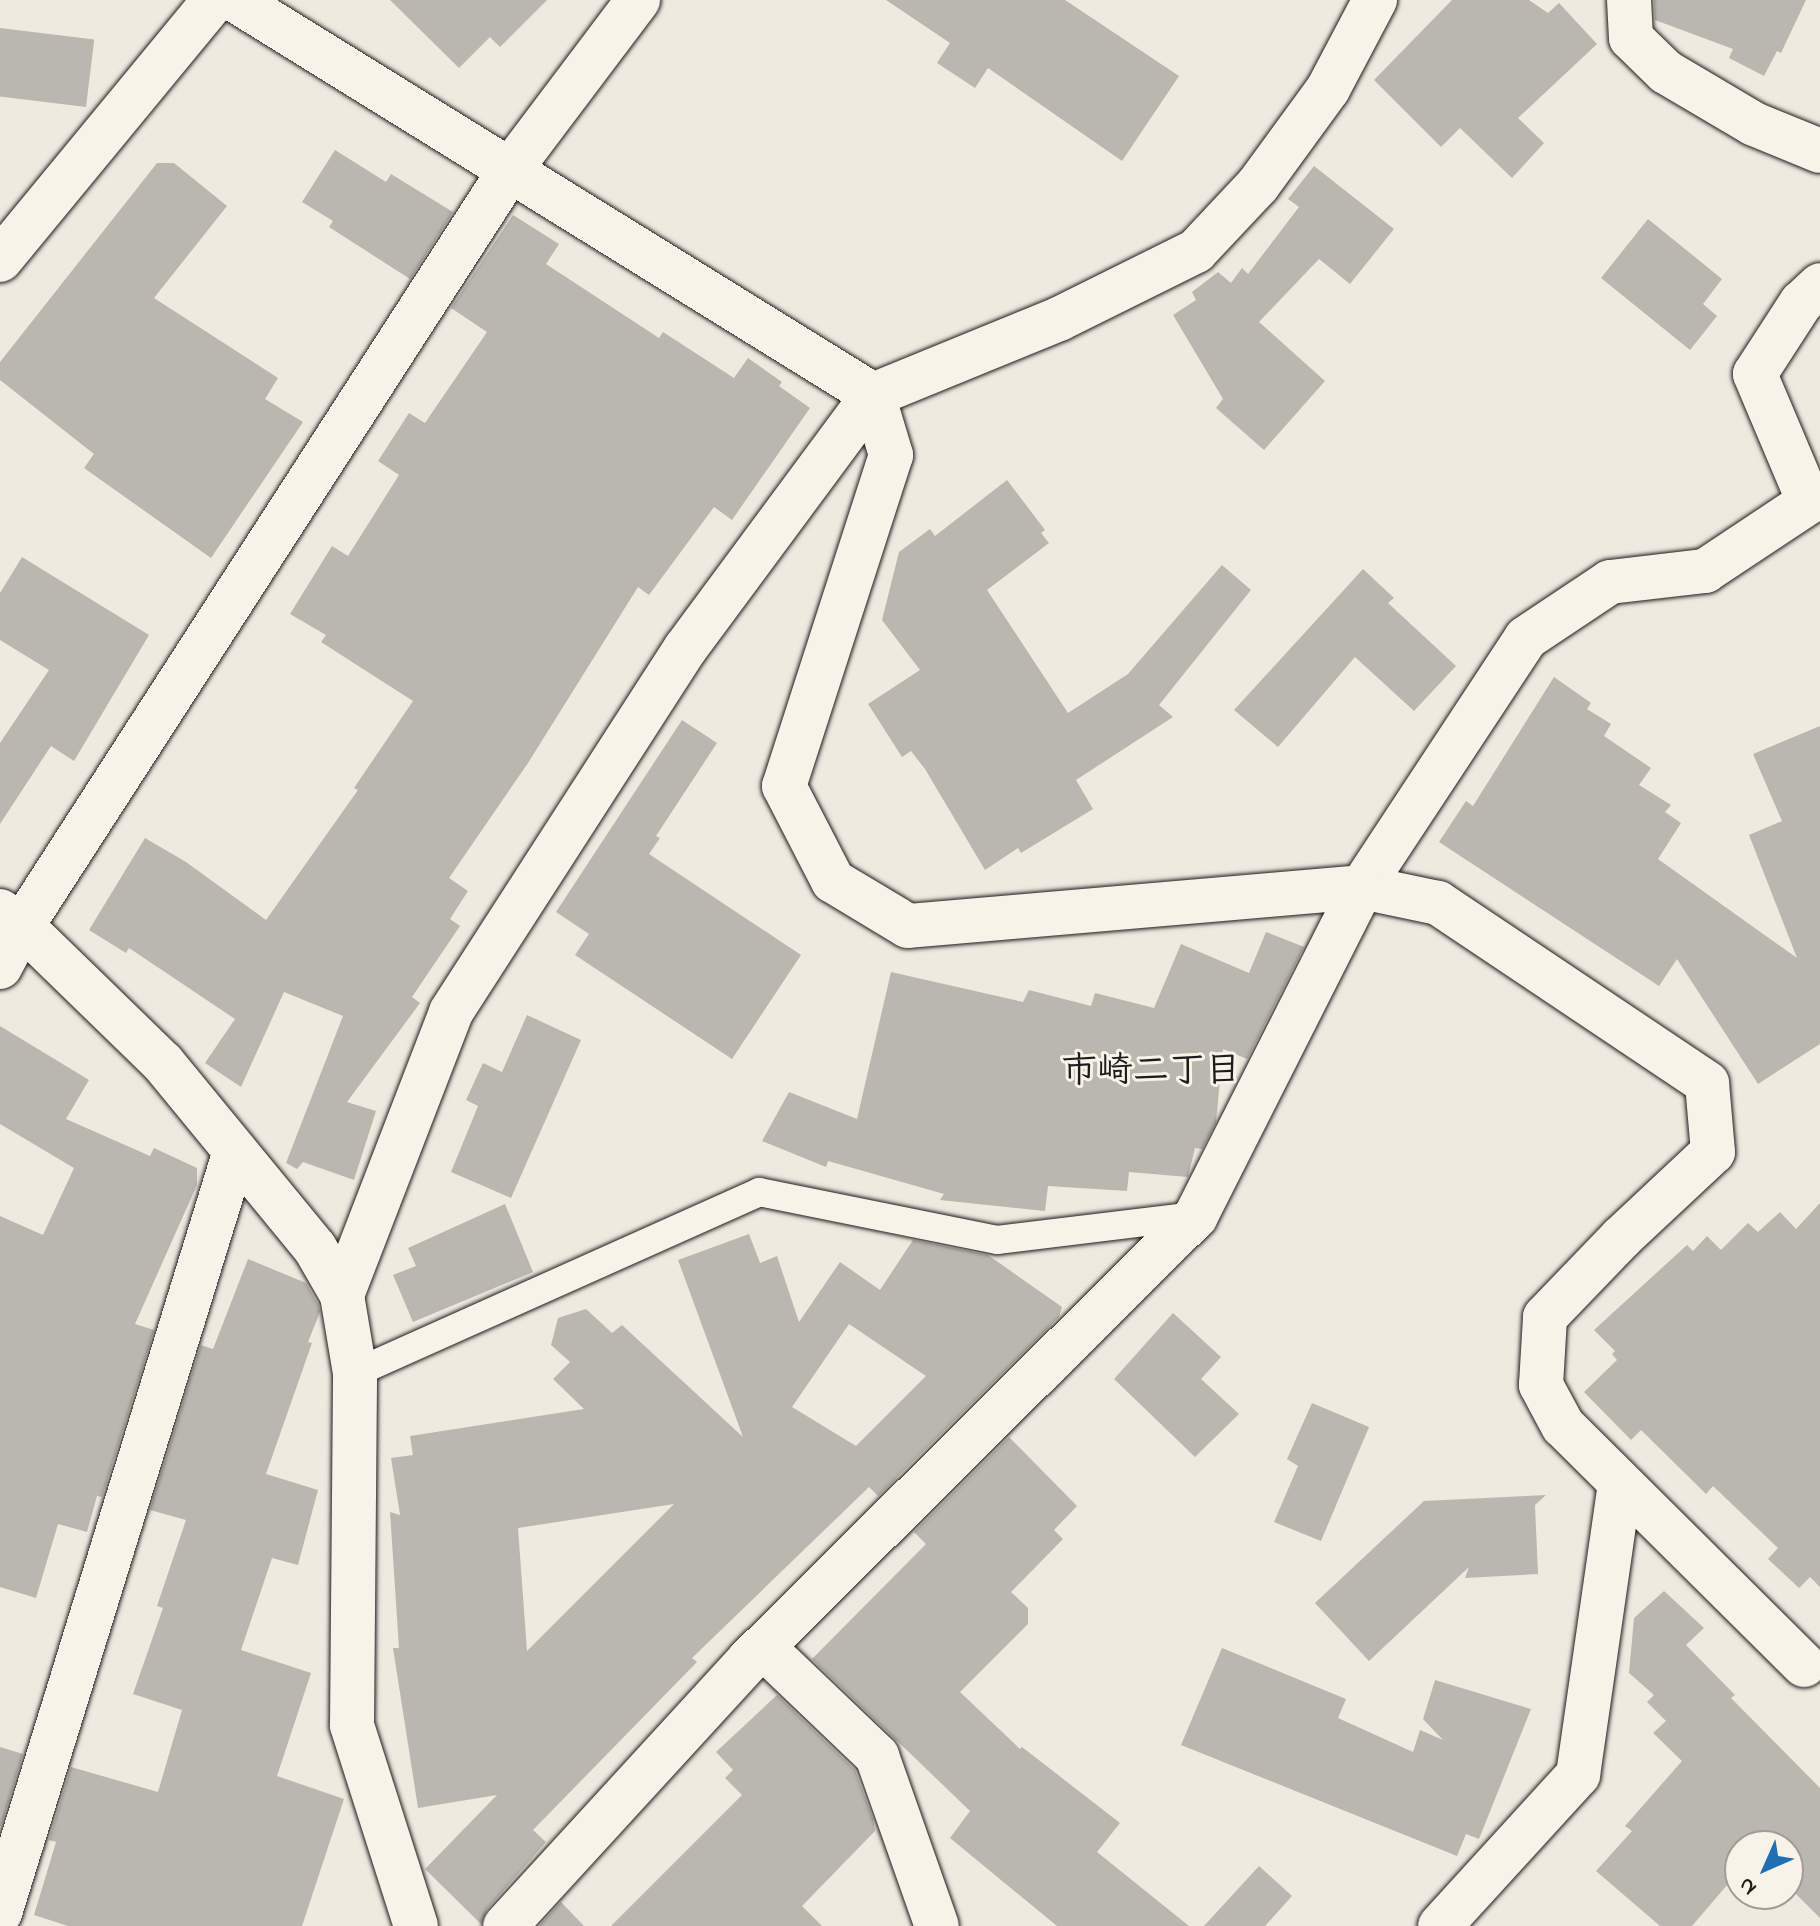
<!DOCTYPE html>
<html>
<head>
<meta charset="utf-8">
<style>
  body { margin:0 }
  #map { position:relative; width:1820px; height:1926px; overflow:hidden; background:#eeeae0; font-family:"Indie Flower","Klee One",sans-serif }
  div>[style] { position:absolute }
  .building>* { inset:0; background:#bab7af; transform-origin:0 0 }
  .roads { filter:drop-shadow(0 0 2px #1c1c1c) drop-shadow(0 0 2px #1c1c1c) }
  .lane>* { height:28px; margin:-14px; padding:0 14px; transform-origin:14px; border-radius:14px; background:#f7f3e8 }
  .street>* { height:44px; margin:-22px; padding:0 22px; transform-origin:22px; border-radius:22px; background:#f7f3e8 }
  span { translate:-50% -50%; white-space:nowrap; text-align:center; line-height:1.15; -webkit-text-stroke:6px #f7f3e8; paint-order:stroke }
  .neighbourhood-label { font-size:36px; color:#1c1c1c; font-weight:700 }
  .north { position:absolute; left:1724px; top:1830px; width:80px; height:80px; box-sizing:border-box; background:#f7f3e8; border:2px solid #9f9d96; border-radius:50%; rotate:225deg; font-size:22px; font-weight:700; line-height:32px; text-align:center; color:#1c1c1c }
  .north::after { content:''; display:block; margin:auto; width:28px; height:36px; background:#1f6fb2; clip-path:polygon(50% 0,100% 100%,50% 72%,0 100%) }
</style>
</head>
<body>
<div id="map">
  <div class="building">
    <div style="clip-path:polygon(390px 0,547px 0,500px 47px,490px 37px,459px 68px)"></div>
    <div style="clip-path:polygon(886px 0,1065px 0,1179px 76px,1122px 161px,988px 68px,975px 88px,937px 63px,950px 43px)"></div>
    <div style="clip-path:polygon(1452px 0,1529px 0,1548px 13px,1559px 3px,1597px 44px,1518px 118px,1544px 143px,1512px 178px,1460px 128px,1441px 147px,1374px 80px)"></div>
    <div style="clip-path:polygon(1654px 0,1806px 0,1781px 53px,1777px 51px,1764px 76px,1729px 58px,1733px 49px,1655px 20px)"></div>
    <div style="left:0;top:28px;width:95px;height:68px;rotate:7deg"></div>
    <div style="clip-path:polygon(335px 150px,386px 182px,391px 174px,453px 212px,410px 279px,329px 227px,333px 221px,302px 202px)"></div>
    <div style="clip-path:polygon(157px 163px,174px 163px,227px 206px,154px 298px,278px 378px,265px 399px,303px 422px,211px 558px,84px 468px,94px 454px,0 380px,0 362px)"></div>
    <div style="clip-path:polygon(1314px 166px,1394px 229px,1350px 284px,1319px 259px,1259px 322px,1325px 381px,1264px 450px,1216px 408px,1223px 399px,1173px 315px,1196px 300px,1192px 292px,1218px 272px,1231px 283px,1242px 268px,1248px 274px,1299px 207px,1288px 199px)"></div>
    <div style="clip-path:polygon(513px 215px,559px 244px,546px 264px,659px 338px,663px 332px,734px 378px,748px 358px,782px 382px,779px 386px,810px 408px,732px 520px,714px 507px,649px 595px,638px 587px,528px 763px,449px 878px,468px 891px,450px 919px,460px 926px,412px 997px,420px 1003px,347px 1102px,376px 1111px,354px 1180px,303px 1162px,297px 1169px,286px 1163px,343px 1016px,284px 992px,241px 1087px,205px 1063px,235px 1019px,129px 948px,126px 953px,89px 930px,145px 838px,186px 862px,266px 920px,358px 790px,354px 788px,413px 701px,321px 642px,326px 635px,290px 614px,332px 546px,348px 556px,399px 475px,378px 461px,409px 413px,425px 423px,487px 332px,451px 308px)"></div>
    <div style="clip-path:polygon(1648px 219px,1722px 279px,1703px 304px,1717px 316px,1690px 350px,1601px 278px)"></div>
    <div style="clip-path:polygon(1007px 480px,1045px 530px,1041px 533px,1049px 543px,987px 590px,1068px 713px,1128px 674px,1222px 565px,1251px 590px,1159px 705px,1173px 717px,1076px 780px,1093px 809px,1021px 853px,1018px 848px,985px 870px,925px 769px,911px 751px,902px 757px,868px 704px,920px 670px,882px 620px,899px 552px,930px 529px,935px 536px)"></div>
    <div style="clip-path:polygon(22px 557px,149px 635px,74px 761px,51px 746px,0 824px,0 743px,49px 670px,0 640px,0 593px)"></div>
    <div style="clip-path:polygon(1363px 569px,1394px 598px,1388px 603px,1456px 666px,1414px 711px,1355px 657px,1278px 747px,1234px 710px)"></div>
    <div style="clip-path:polygon(1554px 677px,1591px 703px,1587px 709px,1611px 724px,1604px 736px,1651px 768px,1639px 785px,1671px 805px,1665px 812px,1681px 823px,1658px 859px,1797px 958px,1749px 835px,1782px 821px,1753px 754px,1820px 726px,1820px 1044px,1758px 1084px,1677px 959px,1659px 986px,1439px 842px,1466px 801px,1473px 806px)"></div>
    <div style="clip-path:polygon(682px 720px,717px 743px,656px 836px,660px 838px,649px 854px,801px 955px,732px 1059px,575px 955px,589px 934px,556px 912px)"></div>
    <div style="clip-path:polygon(1266px 932px,1304px 947px,1247px 1059px,1223px 1049px,1216px 1122px,1202px 1149px,1195px 1148px,1188px 1177px,1129px 1172px,1127px 1191px,1048px 1186px,1045px 1211px,940px 1200px,944px 1194px,828px 1161px,826px 1167px,762px 1141px,789px 1092px,857px 1119px,891px 972px,1023px 1002px,1029px 990px,1091px 1006px,1095px 993px,1154px 1008px,1181px 944px,1249px 973px)"></div>
    <div style="clip-path:polygon(527px 1015px,581px 1040px,511px 1198px,451px 1172px,478px 1106px,466px 1100px,483px 1063px,502px 1072px)"></div>
    <div style="clip-path:polygon(0 1026px,89px 1080px,66px 1119px,150px 1156px,154px 1148px,197px 1168px,197px 1185px,135px 1324px,154px 1330px,102px 1497px,97px 1496px,87px 1532px,58px 1524px,36px 1598px,0 1587px,0 1216px,43px 1235px,74px 1168px,0 1124px)"></div>
    <div style="clip-path:polygon(1820px 1203px,1820px 1587px,1810px 1577px,1799px 1588px,1768px 1559px,1778px 1548px,1713px 1486px,1706px 1494px,1641px 1430px,1631px 1440px,1584px 1392px,1617px 1360px,1612px 1354px,1615px 1351px,1594px 1330px,1687px 1245px,1693px 1251px,1707px 1236px,1721px 1250px,1748px 1223px,1758px 1232px,1780px 1212px,1796px 1229px)"></div>
    <div style="clip-path:polygon(505px 1204px,533px 1272px,413px 1322px,393px 1275px,416px 1266px,408px 1248px)"></div>
    <div style="clip-path:polygon(evenodd,749px 1234px,760px 1263px,777px 1256px,799px 1322px,840px 1262px,880px 1290px,913px 1240px,988px 1255px,1062px 1307px,1059px 1317px,878px 1496px,869px 1487px,692px 1658px,697px 1662px,533px 1830px,546px 1842px,487px 1909px,481px 1924px,425px 1869px,497px 1795px,418px 1808px,393px 1648px,399px 1648px,390px 1512px,400px 1515px,391px 1458px,413px 1455px,410px 1436px,584px 1409px,553px 1379px,570px 1362px,551px 1345px,558px 1318px,586px 1309px,612px 1333px,622px 1325px,743px 1437px,678px 1260px,749px 1234px,849px 1324px,926px 1376px,856px 1446px,792px 1407px,849px 1324px,749px 1234px,674px 1504px,527px 1651px,518px 1528px,674px 1504px)"></div>
    <div style="clip-path:polygon(248px 1259px,306px 1283px,318px 1304px,320px 1312px,308px 1342px,312px 1343px,266px 1474px,318px 1490px,298px 1565px,272px 1558px,241px 1650px,311px 1673px,277px 1776px,344px 1799px,302px 1926px,68px 1926px,34px 1915px,56px 1842px,49px 1840px,71px 1767px,158px 1792px,182px 1710px,133px 1694px,163px 1608px,157px 1606px,186px 1520px,150px 1510px,201px 1345px,213px 1349px)"></div>
    <div style="clip-path:polygon(1173px 1313px,1221px 1357px,1201px 1379px,1239px 1414px,1195px 1457px,1114px 1379px)"></div>
    <div style="clip-path:polygon(1312px 1403px,1369px 1427px,1321px 1541px,1274px 1522px,1298px 1466px,1287px 1459px)"></div>
    <div style="clip-path:polygon(1009px 1437px,1077px 1506px,1054px 1530px,1063px 1539px,1011px 1592px,1028px 1608px,1028px 1624px,960px 1692px,1020px 1749px,1022px 1747px,1120px 1823px,1097px 1852px,1189px 1926px,1057px 1926px,950px 1838px,970px 1811px,812px 1659px,926px 1544px,914px 1532px)"></div>
    <div style="clip-path:polygon(1546px 1495px,1535px 1505px,1538px 1574px,1465px 1578px,1469px 1567px,1369px 1661px,1315px 1603px,1424px 1501px)"></div>
    <div style="clip-path:polygon(1664px 1591px,1704px 1628px,1686px 1645px,1735px 1695px,1731px 1698px,1820px 1788px,1820px 1918px,1788px 1886px,1788px 1846px,1740px 1846px,1740px 1870px,1692px 1926px,1660px 1926px,1596px 1871px,1632px 1831px,1625px 1826px,1682px 1761px,1653px 1733px,1666px 1721px,1647px 1702px,1654px 1695px,1629px 1673px,1634px 1618px)"></div>
    <div style="clip-path:polygon(1222px 1648px,1346px 1699px,1338px 1718px,1413px 1752px,1420px 1730px,1443px 1740px,1423px 1719px,1435px 1680px,1531px 1709px,1479px 1839px,1466px 1834px,1457px 1856px,1181px 1745px)"></div>
    <div style="clip-path:polygon(777px 1695px,855px 1770px,873px 1819px,875px 1831px,802px 1906px,822px 1926px,611px 1926px,742px 1795px,725px 1778px,733px 1770px,716px 1752px)"></div>
    <div style="clip-path:polygon(0 1747px,23px 1754px,1px 1826px,0 1826px)"></div>
    <div style="clip-path:polygon(1259px 1866px,1292px 1896px,1265px 1926px,1204px 1926px)"></div>
    <div style="clip-path:polygon(561px 1902px,584px 1926px,539px 1926px)"></div>
  </div>
  <div class="roads">
    <div class="lane">
      <div style="left:355px;top:1373px;width:443px;rotate:-24.1deg"></div>
      <div style="left:759px;top:1192px;width:243px;rotate:11.4deg"></div>
      <div style="left:997px;top:1240px;width:200px;rotate:-6.9deg"></div>
    </div>
    <div class="street">
      <div style="left:235px;top:0;width:750px;rotate:31.76deg"></div>
      <div style="left:873px;top:395px;width:201px;rotate:-22.2deg"></div>
      <div style="left:1059px;top:319px;width:153px;rotate:-26.4deg"></div>
      <div style="left:1196px;top:251px;width:91px;rotate:-46.8deg"></div>
      <div style="left:1258px;top:185px;width:119px;rotate:-53.9deg"></div>
      <div style="left:1328px;top:89px;width:101px;rotate:-62.2deg"></div>
      <div style="left:1629px;top:0;width:38px;rotate:87deg"></div>
      <div style="left:1631px;top:38px;width:49px;rotate:44.2deg"></div>
      <div style="left:1666px;top:72px;width:102px;rotate:30.6deg"></div>
      <div style="left:1754px;top:124px;width:71px;rotate:22.2deg"></div>
      <div style="left:0;top:260px;width:337px;rotate:-50.5deg"></div>
      <div style="left:0;top:911px;width:27px;rotate:34deg"></div>
      <div style="left:22px;top:926px;width:197px;rotate:44.2deg"></div>
      <div style="left:163px;top:1063px;width:239px;rotate:50.6deg"></div>
      <div style="left:315px;top:1248px;width:54px;rotate:60.1deg"></div>
      <div style="left:0;top:967px;width:47px;rotate:-61.8deg"></div>
      <div style="left:22px;top:926px;width:900px;rotate:-57.16deg"></div>
      <div style="left:510px;top:170px;width:213px;rotate:-53deg"></div>
      <div style="left:763px;top:1647px;width:158px;rotate:43.7deg"></div>
      <div style="left:877px;top:1756px;width:180px;rotate:70.6deg"></div>
      <div style="left:1804px;top:1665px;width:339px;rotate:-135.2deg"></div>
      <div style="left:1563px;top:1426px;width:47px;rotate:-118.2deg"></div>
      <div style="left:1541px;top:1385px;width:68px;rotate:-86.6deg"></div>
      <div style="left:1545px;top:1317px;width:110px;rotate:-46.1deg"></div>
      <div style="left:1621px;top:1238px;width:126px;rotate:-43.1deg"></div>
      <div style="left:1713px;top:1152px;width:69px;rotate:-95deg"></div>
      <div style="left:1707px;top:1083px;width:324px;rotate:-146.2deg"></div>
      <div style="left:1438px;top:903px;width:78px;rotate:-168.1deg"></div>
      <div style="left:1362px;top:887px;width:298px;rotate:-56.6deg"></div>
      <div style="left:1526px;top:638px;width:101px;rotate:-33.7deg"></div>
      <div style="left:1610px;top:582px;width:96px;rotate:-6.6deg"></div>
      <div style="left:1705px;top:571px;width:125px;rotate:-33.6deg"></div>
      <div style="left:1809px;top:502px;width:139px;rotate:-112.9deg"></div>
      <div style="left:1755px;top:374px;width:85px;rotate:-57.1deg"></div>
      <div style="left:1801px;top:303px;width:26px;rotate:-43deg"></div>
      <div style="left:0;top:1913px;width:797px;rotate:-72.86deg"></div>
      <div style="left:416px;top:1926px;width:211px;rotate:-107.7deg"></div>
      <div style="left:352px;top:1725px;width:352px;rotate:-89.5deg"></div>
      <div style="left:355px;top:1373px;width:79px;rotate:-99.5deg"></div>
      <div style="left:342px;top:1295px;width:303px;rotate:-68.9deg"></div>
      <div style="left:451px;top:1012px;width:432px;rotate:-57.2deg"></div>
      <div style="left:685px;top:649px;width:316px;rotate:-53.5deg"></div>
      <div style="left:873px;top:395px;width:63px;rotate:73.3deg"></div>
      <div style="left:891px;top:455px;width:348px;rotate:107.9deg"></div>
      <div style="left:784px;top:786px;width:107px;rotate:62.7deg"></div>
      <div style="left:833px;top:881px;width:87px;rotate:31deg"></div>
      <div style="left:908px;top:926px;width:456px;rotate:-4.9deg"></div>
      <div style="left:1362px;top:887px;width:369px;rotate:116.8deg"></div>
      <div style="left:1196px;top:1216px;width:630px;rotate:135.19deg"></div>
      <div style="left:749px;top:1660px;width:361px;rotate:132.5deg"></div>
      <div style="left:1440px;top:1926px;width:205px;rotate:-47.6deg"></div>
      <div style="left:1578px;top:1775px;width:294px;rotate:-81.8deg"></div>
    </div>
  </div>
  <div class="neighbourhood-label">
    <span style="left:1151px;top:1073px">市崎二丁目</span>
  </div>
  <div class="north">N</div>
</div>
</body>
</html>
